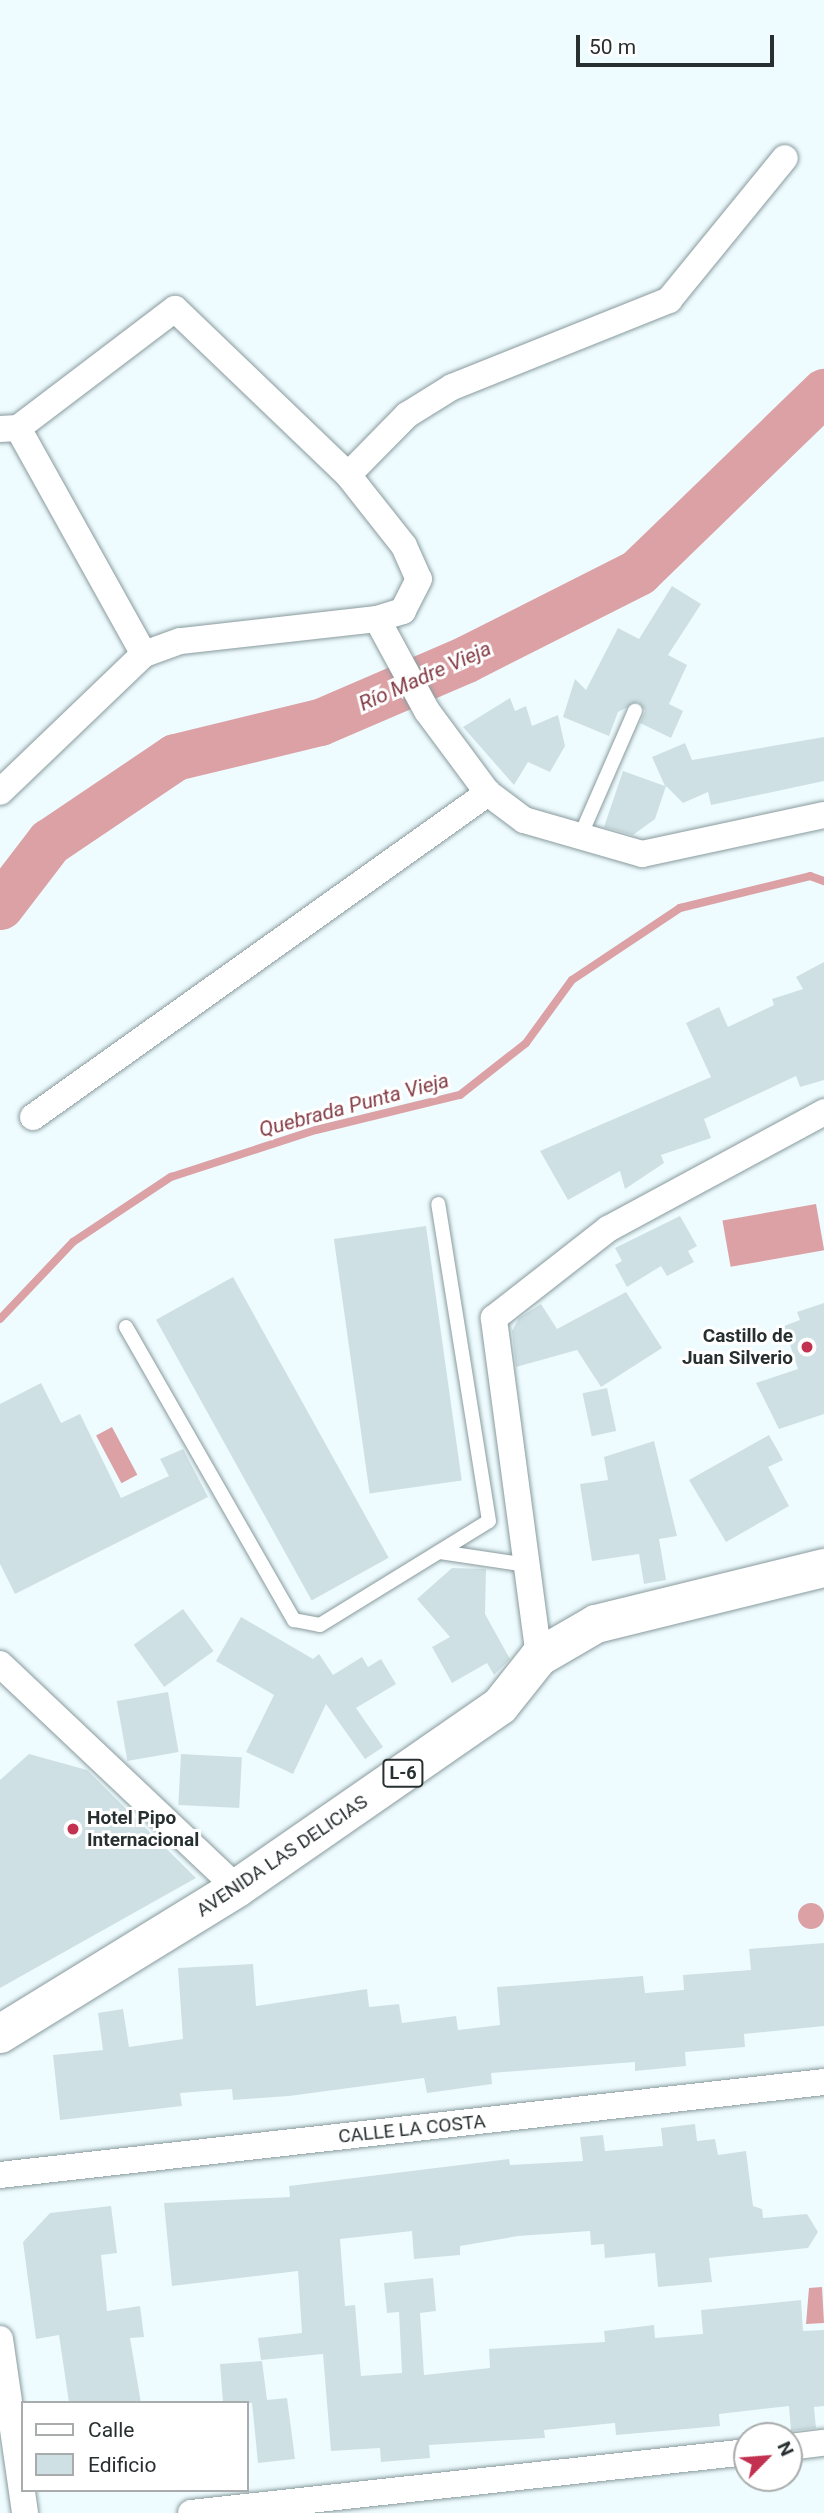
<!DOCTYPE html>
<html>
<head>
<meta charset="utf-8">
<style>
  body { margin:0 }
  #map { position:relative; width:824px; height:2513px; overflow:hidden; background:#eefcff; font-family:Roboto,sans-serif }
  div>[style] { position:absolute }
  .water>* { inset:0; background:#dba1a5; transform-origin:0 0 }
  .round { border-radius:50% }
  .stream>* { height:8px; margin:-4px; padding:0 4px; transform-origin:4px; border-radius:4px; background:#dba1a5 }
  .river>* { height:47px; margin:-23.5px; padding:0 23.5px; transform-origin:23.5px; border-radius:23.5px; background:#dba1a5 }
  .building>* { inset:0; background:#cfe0e4; transform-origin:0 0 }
  .roads { filter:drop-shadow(0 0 2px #899a9d) drop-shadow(0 0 2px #899a9d) }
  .lane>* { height:14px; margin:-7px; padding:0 7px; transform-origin:7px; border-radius:7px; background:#fff }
  .street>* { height:26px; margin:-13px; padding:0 13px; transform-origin:13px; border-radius:13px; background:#fff }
  .primary>* { height:38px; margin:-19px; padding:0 19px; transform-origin:19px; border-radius:19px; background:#fff }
  .dots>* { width:19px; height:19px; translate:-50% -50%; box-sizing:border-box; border:4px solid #fff; border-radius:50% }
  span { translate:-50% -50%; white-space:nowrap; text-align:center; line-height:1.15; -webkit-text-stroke:6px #fff; paint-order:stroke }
  .shield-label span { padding:2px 5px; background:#fff; border:2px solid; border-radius:5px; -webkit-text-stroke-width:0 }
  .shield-label { font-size:18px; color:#282f30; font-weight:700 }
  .poi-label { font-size:19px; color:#282f30; font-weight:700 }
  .right { translate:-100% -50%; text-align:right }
  .left { translate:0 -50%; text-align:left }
  .street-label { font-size:19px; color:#282f30 }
  .water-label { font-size:21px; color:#833b44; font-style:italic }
  .legend { position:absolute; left:21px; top:2401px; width:228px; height:91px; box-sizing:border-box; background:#fff; border:2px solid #a9acac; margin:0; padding:9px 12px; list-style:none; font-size:21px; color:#282f30 }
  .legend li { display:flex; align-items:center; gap:14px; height:35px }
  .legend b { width:35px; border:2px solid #a9acac }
  .north { position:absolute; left:733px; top:2422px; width:70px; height:70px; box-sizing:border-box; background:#fff; border:2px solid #a9acac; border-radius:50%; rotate:65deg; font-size:19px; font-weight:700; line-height:28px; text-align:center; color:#282f30 }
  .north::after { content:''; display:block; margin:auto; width:24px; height:32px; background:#c2314f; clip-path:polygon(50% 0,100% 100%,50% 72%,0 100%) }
  .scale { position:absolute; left:576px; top:35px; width:198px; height:32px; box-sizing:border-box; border:4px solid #282f30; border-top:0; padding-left:9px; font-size:21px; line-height:24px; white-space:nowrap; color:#282f30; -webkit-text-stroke:5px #fff; paint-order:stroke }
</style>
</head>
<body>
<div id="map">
  <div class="water">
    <div style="left:816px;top:1204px;width:47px;height:95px;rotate:80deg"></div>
    <div style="left:112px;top:1427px;width:54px;height:18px;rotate:62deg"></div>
    <div class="round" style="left:798px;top:1903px;width:26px;height:26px"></div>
    <div style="clip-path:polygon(822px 2287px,824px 2323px,806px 2324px,809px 2288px)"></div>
  </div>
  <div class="stream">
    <div style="left:0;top:1319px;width:106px;rotate:-46.5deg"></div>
    <div style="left:73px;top:1242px;width:118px;rotate:-33.6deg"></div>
    <div style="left:171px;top:1177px;width:152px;rotate:-18deg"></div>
    <div style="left:316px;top:1130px;width:148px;rotate:-13.7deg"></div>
    <div style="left:460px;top:1095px;width:84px;rotate:-38.2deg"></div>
    <div style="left:526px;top:1043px;width:78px;rotate:-53.9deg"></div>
    <div style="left:572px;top:980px;width:130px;rotate:-33.7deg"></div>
    <div style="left:680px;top:908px;width:134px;rotate:-13.8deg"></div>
    <div style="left:810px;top:876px;width:15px;rotate:20deg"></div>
  </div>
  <div class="river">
    <div style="left:0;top:906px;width:81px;rotate:-52.6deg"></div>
    <div style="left:49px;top:842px;width:152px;rotate:-34deg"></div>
    <div style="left:175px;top:757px;width:149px;rotate:-13.6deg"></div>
    <div style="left:320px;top:722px;width:159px;rotate:-23.3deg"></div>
    <div style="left:466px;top:659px;width:193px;rotate:-26.8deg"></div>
    <div style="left:638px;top:572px;width:259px;rotate:-44.1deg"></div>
  </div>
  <div class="building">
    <div style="clip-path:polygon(672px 586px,701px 604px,668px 655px,687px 665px,669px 704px,683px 711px,671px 738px,640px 723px,645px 711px,638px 702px,618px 712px,609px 736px,563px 717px,575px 679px,586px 690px,618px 628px,639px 639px)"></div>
    <div style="clip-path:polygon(510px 698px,515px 711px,526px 706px,532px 726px,558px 715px,565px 746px,550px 772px,528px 762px,514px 785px,463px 727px)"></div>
    <div style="clip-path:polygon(824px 737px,824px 781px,711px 805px,708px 792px,683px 803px,666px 786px,655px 819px,633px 835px,604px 827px,623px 771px,665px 786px,652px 757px,685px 743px,692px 760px)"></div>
    <div style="clip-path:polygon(824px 962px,824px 1080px,800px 1087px,796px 1076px,704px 1119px,711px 1138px,661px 1155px,664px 1163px,625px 1189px,620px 1171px,568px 1200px,540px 1151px,711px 1077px,686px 1023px,719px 1007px,728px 1027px,774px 1005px,772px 999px,803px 989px,796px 977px)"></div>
    <div style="clip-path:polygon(680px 1216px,697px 1246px,688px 1251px,694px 1262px,667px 1276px,661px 1266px,627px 1287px,615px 1265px,622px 1261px,615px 1248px)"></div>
    <div style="left:426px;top:1226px;width:257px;height:93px;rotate:82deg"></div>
    <div style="left:233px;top:1277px;width:321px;height:88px;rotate:61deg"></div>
    <div style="clip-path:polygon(626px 1292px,662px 1348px,601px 1387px,577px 1350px,516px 1367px,512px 1331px,519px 1318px,541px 1304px,557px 1329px)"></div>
    <div style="clip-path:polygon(824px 1303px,824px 1414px,779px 1429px,756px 1383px,798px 1369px,784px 1326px,800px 1320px,797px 1312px)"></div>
    <div style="clip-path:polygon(41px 1383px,61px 1423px,80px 1414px,121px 1498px,169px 1476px,160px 1459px,183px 1449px,208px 1497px,15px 1594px,0 1564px,0 1404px)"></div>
    <div style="left:607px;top:1388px;width:44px;height:25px;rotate:78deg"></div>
    <div style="clip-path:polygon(769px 1435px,783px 1460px,768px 1467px,789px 1506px,726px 1542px,689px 1480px)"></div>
    <div style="clip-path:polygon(654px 1441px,677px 1536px,659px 1539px,666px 1580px,644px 1584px,639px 1554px,592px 1561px,580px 1484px,608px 1480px,604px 1457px)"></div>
    <div style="clip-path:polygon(452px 1568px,486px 1569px,485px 1614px,510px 1659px,494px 1675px,487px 1663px,452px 1683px,432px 1647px,450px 1637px,417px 1599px)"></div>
    <div style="left:183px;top:1609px;width:52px;height:61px;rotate:54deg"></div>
    <div style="clip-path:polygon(241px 1617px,313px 1659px,319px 1654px,333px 1675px,362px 1657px,368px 1667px,381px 1659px,396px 1684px,356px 1708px,383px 1747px,365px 1759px,326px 1704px,293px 1774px,246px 1752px,274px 1695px,216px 1661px)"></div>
    <div style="left:168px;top:1692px;width:61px;height:52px;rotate:80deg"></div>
    <div style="clip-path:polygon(29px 1754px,87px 1770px,196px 1878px,0 1988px,0 1780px)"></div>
    <div style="left:181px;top:1754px;width:61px;height:51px;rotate:3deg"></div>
    <div style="clip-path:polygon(824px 1943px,824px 2026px,744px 2034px,745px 2047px,685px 2052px,686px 2066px,635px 2071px,635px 2062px,491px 2073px,492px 2084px,427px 2093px,424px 2078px,289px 2096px,233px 2100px,232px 2089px,180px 2093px,182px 2106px,60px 2120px,53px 2055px,103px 2050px,98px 2013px,123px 2009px,129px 2047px,183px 2039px,178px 1968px,253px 1964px,256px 2006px,367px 1989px,369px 2007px,399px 2004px,402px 2023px,456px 2016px,458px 2030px,500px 2025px,497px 1987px,643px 1976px,645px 1993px,684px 1990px,683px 1975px,751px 1970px,749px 1949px)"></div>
    <div style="clip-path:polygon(695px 2124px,697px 2141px,715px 2139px,718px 2155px,746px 2151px,753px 2206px,762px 2209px,763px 2218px,807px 2214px,818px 2232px,808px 2248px,709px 2258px,712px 2282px,658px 2287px,655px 2253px,605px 2258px,604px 2244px,591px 2245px,590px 2231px,518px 2236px,460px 2246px,460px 2255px,414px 2259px,412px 2231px,340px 2239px,345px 2306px,355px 2305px,361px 2376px,402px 2373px,399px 2312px,387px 2313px,384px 2283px,433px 2278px,436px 2311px,420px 2313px,424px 2375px,490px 2368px,489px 2349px,605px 2342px,604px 2331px,654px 2325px,655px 2338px,703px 2334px,701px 2310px,801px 2300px,803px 2331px,824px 2330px,824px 2406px,814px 2407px,816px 2428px,791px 2431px,789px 2406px,719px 2414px,720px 2426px,616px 2435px,615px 2423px,544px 2430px,545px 2438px,429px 2445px,430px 2458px,381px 2462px,380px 2448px,331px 2451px,323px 2354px,261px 2360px,258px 2338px,302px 2333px,298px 2271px,172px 2286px,164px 2203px,290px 2197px,289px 2186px,509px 2159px,510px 2165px,583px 2161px,580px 2137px,603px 2135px,605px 2151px,663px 2146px,661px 2128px)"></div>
    <div style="clip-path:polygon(111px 2206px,117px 2253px,101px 2255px,107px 2311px,140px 2306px,144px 2337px,130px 2338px,141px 2403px,69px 2403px,59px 2335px,36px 2339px,23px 2242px,50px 2213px)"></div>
    <div style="clip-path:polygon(262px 2361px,267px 2400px,287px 2398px,295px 2459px,258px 2463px,252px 2403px,223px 2403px,220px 2364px)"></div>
  </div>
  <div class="roads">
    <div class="lane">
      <div style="left:579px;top:839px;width:140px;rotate:-66.4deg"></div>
      <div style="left:126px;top:1327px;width:338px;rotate:60.2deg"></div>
      <div style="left:294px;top:1620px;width:26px;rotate:11deg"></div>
      <div style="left:320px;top:1625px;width:198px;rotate:-31.6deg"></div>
      <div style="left:489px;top:1521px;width:321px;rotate:-99.1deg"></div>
      <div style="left:440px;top:1552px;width:88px;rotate:8.5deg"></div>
    </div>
    <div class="street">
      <div style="left:18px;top:428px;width:259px;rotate:60.9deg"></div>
      <div style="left:0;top:429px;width:18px;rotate:-3deg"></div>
      <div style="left:18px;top:428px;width:197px;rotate:-37.2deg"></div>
      <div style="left:175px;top:309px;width:240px;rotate:43.8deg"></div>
      <div style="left:348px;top:475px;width:90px;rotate:51.7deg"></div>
      <div style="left:404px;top:546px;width:36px;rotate:66deg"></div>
      <div style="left:419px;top:579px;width:36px;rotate:117deg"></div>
      <div style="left:403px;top:611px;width:27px;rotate:163deg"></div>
      <div style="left:377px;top:619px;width:198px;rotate:173.6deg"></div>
      <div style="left:180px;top:641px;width:38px;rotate:160deg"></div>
      <div style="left:144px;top:654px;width:199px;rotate:136.2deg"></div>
      <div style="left:348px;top:475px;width:84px;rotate:-45.5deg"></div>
      <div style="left:407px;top:415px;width:53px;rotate:-31.9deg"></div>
      <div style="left:452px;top:387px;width:234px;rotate:-21.8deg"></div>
      <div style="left:669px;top:300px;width:183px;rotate:-50.8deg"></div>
      <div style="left:377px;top:619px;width:105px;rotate:61.5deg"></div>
      <div style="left:427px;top:711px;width:102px;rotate:53.4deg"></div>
      <div style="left:488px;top:793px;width:45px;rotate:36.9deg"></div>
      <div style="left:524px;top:820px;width:123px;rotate:16.1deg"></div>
      <div style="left:642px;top:854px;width:186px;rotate:-12.1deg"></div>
      <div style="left:33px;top:1117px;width:559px;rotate:-35.45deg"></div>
      <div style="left:539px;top:1657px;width:342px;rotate:-97.6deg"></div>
      <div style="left:494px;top:1318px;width:145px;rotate:-38deg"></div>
      <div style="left:608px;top:1229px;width:246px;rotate:-28.4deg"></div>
      <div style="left:0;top:1664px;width:326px;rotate:43.4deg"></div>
      <div style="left:0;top:2175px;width:829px;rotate:-6.44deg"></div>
      <div style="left:0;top:2339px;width:176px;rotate:81.8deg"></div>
      <div style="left:789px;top:2447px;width:35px;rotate:-7deg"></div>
      <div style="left:191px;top:2513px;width:559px;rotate:-6.26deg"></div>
    </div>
    <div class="primary">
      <div style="left:0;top:2034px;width:278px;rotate:-31.6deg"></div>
      <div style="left:237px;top:1888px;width:320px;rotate:-34.7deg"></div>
      <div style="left:500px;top:1706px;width:63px;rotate:-51.5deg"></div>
      <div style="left:539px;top:1657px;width:66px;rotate:-30.1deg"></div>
      <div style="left:596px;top:1624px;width:235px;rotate:-13.8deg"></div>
    </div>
  </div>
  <div class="dots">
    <div style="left:807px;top:1347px;background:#c2314f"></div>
    <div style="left:73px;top:1829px;background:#c2314f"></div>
  </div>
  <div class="shield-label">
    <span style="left:403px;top:1773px">L-6</span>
  </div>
  <div class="poi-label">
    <span class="right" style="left:793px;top:1347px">Castillo de<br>Juan Silverio</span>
    <span class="left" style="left:87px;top:1829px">Hotel Pipo<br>Internacional</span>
  </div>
  <div class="street-label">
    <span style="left:282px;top:1856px;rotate:-34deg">AVENIDA LAS DELICIAS</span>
    <span style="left:412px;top:2129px;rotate:-6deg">CALLE LA COSTA</span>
  </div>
  <div class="water-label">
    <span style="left:425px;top:676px;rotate:-24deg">Río Madre Vieja</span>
    <span style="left:354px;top:1105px;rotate:-15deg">Quebrada Punta Vieja</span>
  </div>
  <ul class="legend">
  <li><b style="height:9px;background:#fff"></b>Calle</li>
  <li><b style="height:19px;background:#cfe0e4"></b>Edificio</li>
  </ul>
  <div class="north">N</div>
  <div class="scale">50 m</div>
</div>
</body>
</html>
